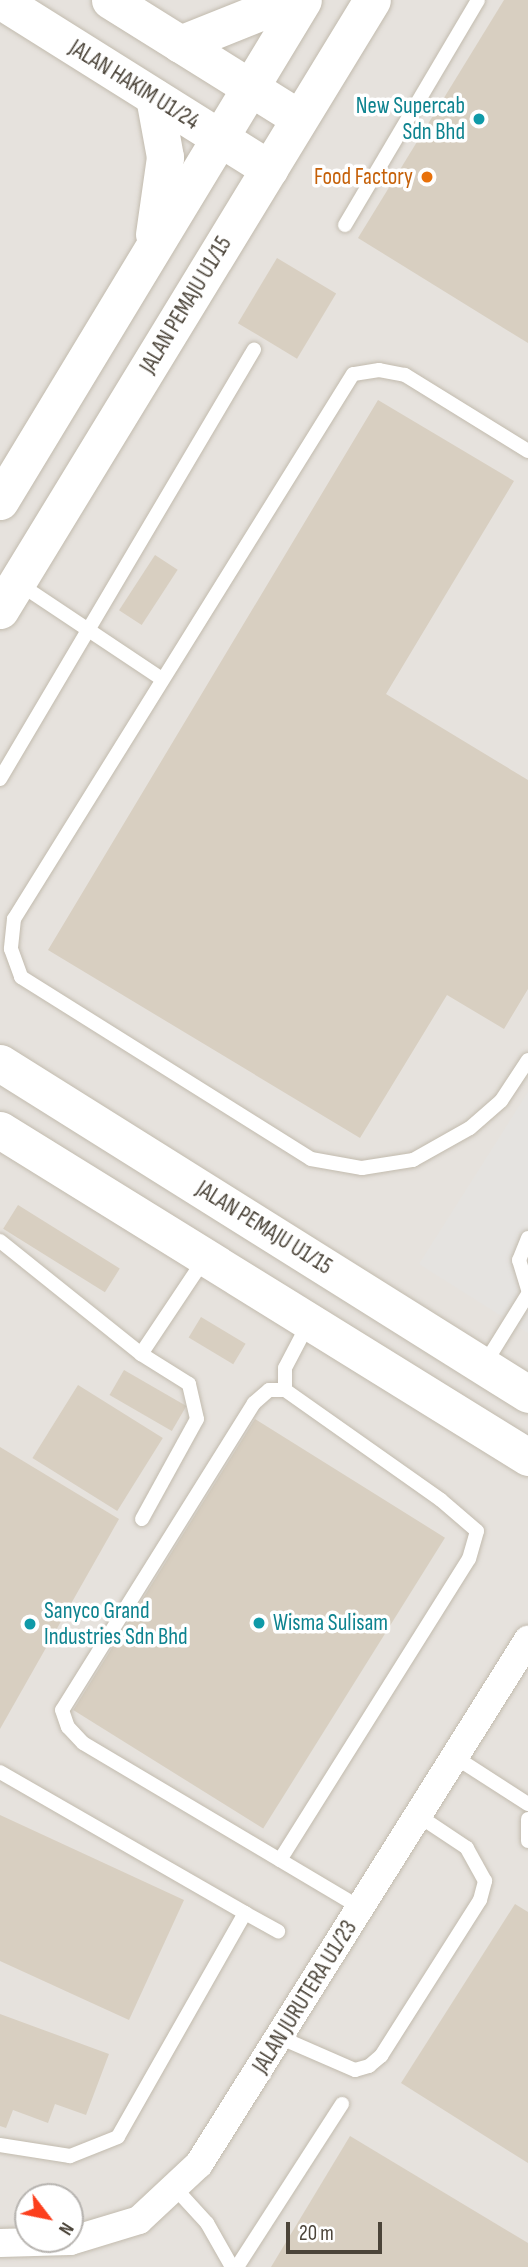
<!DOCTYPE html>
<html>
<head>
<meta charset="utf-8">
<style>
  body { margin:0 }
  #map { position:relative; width:528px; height:2267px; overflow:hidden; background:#f6f3ec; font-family:"Sofia Sans Condensed",sans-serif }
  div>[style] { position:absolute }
  .industrial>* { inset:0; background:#e6e2dd }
  .parking>* { inset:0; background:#e5e3e0 }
  .building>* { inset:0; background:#d8cfc1; transform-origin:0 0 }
  .roads { filter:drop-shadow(0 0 2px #c2bbae) drop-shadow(0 0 2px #c2bbae) }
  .service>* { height:14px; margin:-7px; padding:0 7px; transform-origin:7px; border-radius:7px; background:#fff }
  .minor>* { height:28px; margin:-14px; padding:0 14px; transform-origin:14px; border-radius:14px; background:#fff }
  .tertiary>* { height:37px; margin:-18.5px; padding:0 18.5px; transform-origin:18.5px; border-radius:18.5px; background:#fff }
  .dots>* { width:19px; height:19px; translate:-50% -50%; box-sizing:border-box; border:4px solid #fff; border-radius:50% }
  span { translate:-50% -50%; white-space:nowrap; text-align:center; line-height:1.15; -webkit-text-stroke:7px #fff; paint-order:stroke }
  .street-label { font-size:23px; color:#4b4439 }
  .culture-label { font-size:23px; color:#0d838f }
  .right { translate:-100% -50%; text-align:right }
  .left { translate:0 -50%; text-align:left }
  .food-label { font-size:23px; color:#c56008 }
  .north { position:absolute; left:14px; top:2183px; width:70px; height:70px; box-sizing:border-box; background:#fff; border:2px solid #b7b4b0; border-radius:50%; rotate:122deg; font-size:19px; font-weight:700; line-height:28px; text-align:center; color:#4b4439 }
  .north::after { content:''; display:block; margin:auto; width:24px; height:32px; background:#fc3f1d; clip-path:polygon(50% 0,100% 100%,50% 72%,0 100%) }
  .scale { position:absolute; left:286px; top:2222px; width:96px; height:32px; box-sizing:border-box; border:4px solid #4b4439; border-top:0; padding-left:9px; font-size:21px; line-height:24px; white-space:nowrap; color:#4b4439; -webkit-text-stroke:5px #fff; paint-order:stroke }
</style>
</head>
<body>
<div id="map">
  <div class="industrial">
    <div style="clip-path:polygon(evenodd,0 0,528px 0,528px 2267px,0 2267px,0 0,28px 2197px,70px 2197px,70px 2239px,28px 2239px,28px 2197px)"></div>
  </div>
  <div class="parking">
    <div style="clip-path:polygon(528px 1092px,528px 1333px,419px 1264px)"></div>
  </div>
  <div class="building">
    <div style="clip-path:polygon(504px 0,528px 0,528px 343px,358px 238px)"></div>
    <div style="left:277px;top:258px;width:69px;height:76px;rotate:31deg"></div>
    <div style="clip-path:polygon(378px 400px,514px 481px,386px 694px,528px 780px,528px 989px,504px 1029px,447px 995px,360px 1138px,48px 950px)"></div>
    <div style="left:155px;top:555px;width:27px;height:66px;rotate:33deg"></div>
    <div style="left:18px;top:1205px;width:120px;height:28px;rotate:32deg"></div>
    <div style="left:201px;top:1317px;width:52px;height:24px;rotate:31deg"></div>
    <div style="left:124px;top:1370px;width:72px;height:29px;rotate:30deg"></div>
    <div style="left:78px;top:1385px;width:100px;height:86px;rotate:32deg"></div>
    <div style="left:255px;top:1419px;width:224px;height:343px;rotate:32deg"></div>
    <div style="clip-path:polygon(0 1447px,119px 1519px,0 1729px)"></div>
    <div style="clip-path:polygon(0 1815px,184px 1900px,129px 2020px,0 1961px)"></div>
    <div style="clip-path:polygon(515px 1904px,528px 1912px,528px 2163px,401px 2083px)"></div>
    <div style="clip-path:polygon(0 2014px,109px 2054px,86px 2115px,55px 2104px,48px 2123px,13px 2110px,6px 2128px,0 2126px)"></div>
    <div style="clip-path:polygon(350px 2136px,528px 2243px,528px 2267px,271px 2267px)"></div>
  </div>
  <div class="roads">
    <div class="service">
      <div style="left:345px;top:225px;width:261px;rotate:-59.4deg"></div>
      <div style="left:528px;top:451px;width:145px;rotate:-148.3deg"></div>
      <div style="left:405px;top:375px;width:26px;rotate:-169deg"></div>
      <div style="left:379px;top:370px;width:26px;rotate:171deg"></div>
      <div style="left:353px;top:374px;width:642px;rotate:121.88deg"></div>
      <div style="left:14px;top:919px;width:30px;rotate:96deg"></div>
      <div style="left:11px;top:949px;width:30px;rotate:70deg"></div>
      <div style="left:21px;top:977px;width:342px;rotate:32.1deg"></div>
      <div style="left:311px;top:1159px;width:52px;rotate:10deg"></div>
      <div style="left:362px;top:1168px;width:52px;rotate:-8.9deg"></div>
      <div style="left:413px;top:1160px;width:65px;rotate:-29.3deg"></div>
      <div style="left:470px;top:1128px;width:41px;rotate:-41.1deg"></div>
      <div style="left:501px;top:1101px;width:49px;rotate:-56.6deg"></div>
      <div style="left:18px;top:583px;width:173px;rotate:33.7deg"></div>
      <div style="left:0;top:779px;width:499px;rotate:-59.4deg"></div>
      <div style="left:528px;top:1238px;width:24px;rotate:112deg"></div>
      <div style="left:519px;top:1260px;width:31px;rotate:73deg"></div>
      <div style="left:0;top:1241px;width:181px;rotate:38.7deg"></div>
      <div style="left:484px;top:1365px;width:84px;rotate:-58.2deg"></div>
      <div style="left:285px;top:1390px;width:22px;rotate:-90deg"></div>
      <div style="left:285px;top:1368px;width:50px;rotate:-62.4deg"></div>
      <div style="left:142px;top:1519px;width:114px;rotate:-61.2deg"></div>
      <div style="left:197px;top:1419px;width:36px;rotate:-103deg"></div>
      <div style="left:189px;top:1384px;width:57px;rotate:-148deg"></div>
      <div style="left:141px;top:1354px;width:115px;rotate:-56.3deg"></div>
      <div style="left:455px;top:1757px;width:87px;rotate:32.8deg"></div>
      <div style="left:0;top:1772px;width:283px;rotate:29.9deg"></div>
      <div style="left:245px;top:1913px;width:257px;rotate:119.6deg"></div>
      <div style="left:118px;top:2137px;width:52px;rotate:158.4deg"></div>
      <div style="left:70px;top:2156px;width:71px;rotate:-171.1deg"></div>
      <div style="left:528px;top:1819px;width:22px;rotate:90deg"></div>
      <div style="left:280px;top:1860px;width:355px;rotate:-57.9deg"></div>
      <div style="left:469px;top:1559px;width:29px;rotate:-74deg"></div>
      <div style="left:477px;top:1531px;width:48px;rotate:-139.3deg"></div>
      <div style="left:441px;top:1500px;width:191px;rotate:-144.8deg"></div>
      <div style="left:285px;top:1390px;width:16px;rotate:180deg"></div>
      <div style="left:269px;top:1390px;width:20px;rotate:139deg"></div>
      <div style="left:254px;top:1403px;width:362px;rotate:122deg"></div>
      <div style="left:62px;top:1710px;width:18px;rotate:71deg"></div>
      <div style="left:68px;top:1727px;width:22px;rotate:47deg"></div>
      <div style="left:83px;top:1743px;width:323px;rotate:30.7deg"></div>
      <div style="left:245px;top:1913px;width:38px;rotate:29deg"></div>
      <div style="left:279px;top:2037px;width:83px;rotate:23.5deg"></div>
      <div style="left:355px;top:2070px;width:15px;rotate:-16deg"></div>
      <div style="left:369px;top:2066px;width:16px;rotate:-40deg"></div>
      <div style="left:381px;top:2056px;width:185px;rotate:-57.6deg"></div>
      <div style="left:480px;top:1900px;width:20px;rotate:-75deg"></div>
      <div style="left:485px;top:1881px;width:38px;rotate:-119deg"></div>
      <div style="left:467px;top:1848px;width:58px;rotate:-146.3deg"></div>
      <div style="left:174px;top:2187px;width:49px;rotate:47.5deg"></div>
      <div style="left:207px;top:2223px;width:51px;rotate:60.4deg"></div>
      <div style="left:237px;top:2267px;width:194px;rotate:-57.2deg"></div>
    </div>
    <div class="minor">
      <div style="left:0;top:2243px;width:70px;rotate:-1.6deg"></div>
      <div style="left:70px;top:2241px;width:72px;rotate:-16.9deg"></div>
      <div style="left:139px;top:2220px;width:82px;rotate:-43deg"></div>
      <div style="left:199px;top:2164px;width:619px;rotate:-57.88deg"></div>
    </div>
    <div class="tertiary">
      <div style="left:0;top:0;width:318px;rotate:32.1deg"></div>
      <div style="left:110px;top:0;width:223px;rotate:32deg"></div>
      <div style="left:180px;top:44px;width:118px;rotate:-21.8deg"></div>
      <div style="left:154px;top:97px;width:61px;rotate:79.6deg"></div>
      <div style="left:165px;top:157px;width:78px;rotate:98.1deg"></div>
      <div style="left:0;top:501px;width:585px;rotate:-58.83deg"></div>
      <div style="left:0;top:610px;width:714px;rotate:-58.62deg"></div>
      <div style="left:0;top:1063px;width:623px;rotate:32.08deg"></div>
      <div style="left:0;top:1130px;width:621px;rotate:31.77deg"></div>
    </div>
  </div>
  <div class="dots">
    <div style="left:479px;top:119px;background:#0f9aa8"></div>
    <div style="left:427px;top:177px;background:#e8710a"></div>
    <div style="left:259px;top:1623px;background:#0f9aa8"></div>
    <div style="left:30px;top:1624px;background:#0f9aa8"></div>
  </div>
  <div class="street-label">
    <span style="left:134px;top:85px;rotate:32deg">JALAN HAKIM U1/24</span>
    <span style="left:186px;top:305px;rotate:-59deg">JALAN PEMAJU U1/15</span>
    <span style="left:264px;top:1228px;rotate:32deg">JALAN PEMAJU U1/15</span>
    <span style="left:305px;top:1997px;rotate:-58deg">JALAN JURUTERA U1/23</span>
  </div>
  <div class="culture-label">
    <span class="right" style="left:465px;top:119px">New Supercab<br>Sdn Bhd</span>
    <span class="left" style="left:44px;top:1624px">Sanyco Grand<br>Industries Sdn Bhd</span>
    <span class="left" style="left:273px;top:1623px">Wisma Sulisam</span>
  </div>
  <div class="food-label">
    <span class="right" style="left:413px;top:177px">Food Factory</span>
  </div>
  <div class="north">N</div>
  <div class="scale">20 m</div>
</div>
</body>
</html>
